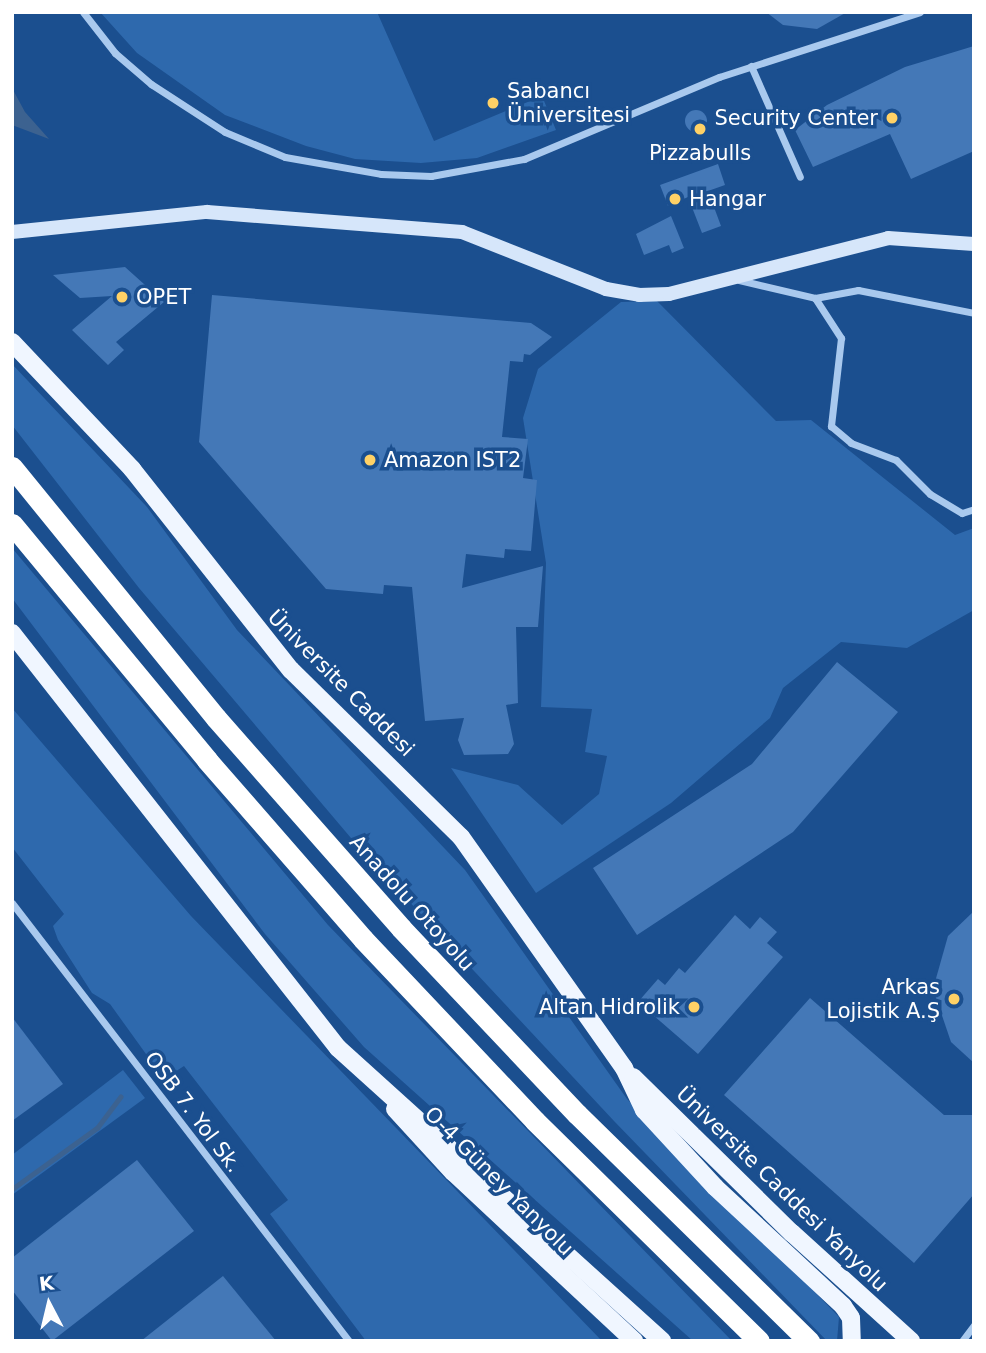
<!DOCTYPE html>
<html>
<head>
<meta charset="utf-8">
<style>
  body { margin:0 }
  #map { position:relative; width:986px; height:1353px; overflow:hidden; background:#1b4f8f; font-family:"DejaVu Sans",sans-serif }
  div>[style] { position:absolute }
  .green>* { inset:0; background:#2e69ad }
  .water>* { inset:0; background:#3c6290 }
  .stream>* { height:4.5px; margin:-2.25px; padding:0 2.25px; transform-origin:2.25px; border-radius:2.25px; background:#3c6290 }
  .building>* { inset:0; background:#4478b7 }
  .round { border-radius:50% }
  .street>* { height:7px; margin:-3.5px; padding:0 3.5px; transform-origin:3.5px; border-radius:3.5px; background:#a9c9ee }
  .secondary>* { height:14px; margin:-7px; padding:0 7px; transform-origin:7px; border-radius:7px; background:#d6e6fa }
  .primary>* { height:18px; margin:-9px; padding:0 9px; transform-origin:9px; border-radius:9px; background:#f0f6ff }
  .highway>* { height:21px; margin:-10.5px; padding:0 10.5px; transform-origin:10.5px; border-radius:10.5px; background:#fff }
  .dots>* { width:19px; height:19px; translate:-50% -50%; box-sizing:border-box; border:4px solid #1b4f8f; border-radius:50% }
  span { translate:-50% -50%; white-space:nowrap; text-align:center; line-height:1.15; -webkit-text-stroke:7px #1b4f8f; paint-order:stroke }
  .poi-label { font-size:21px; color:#fff }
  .left { translate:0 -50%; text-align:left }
  .right { translate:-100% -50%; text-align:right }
  .street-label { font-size:21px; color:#fff }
  .frame { position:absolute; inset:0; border:14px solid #fff; pointer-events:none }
  .north { position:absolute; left:14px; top:1269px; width:70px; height:70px; -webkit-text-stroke:5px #1b4f8f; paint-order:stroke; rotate:353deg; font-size:19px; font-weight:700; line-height:28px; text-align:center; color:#fff }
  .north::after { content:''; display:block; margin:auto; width:24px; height:32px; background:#fff; clip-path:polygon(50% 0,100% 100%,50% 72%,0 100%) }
</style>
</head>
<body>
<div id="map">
  <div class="green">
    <div style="clip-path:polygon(100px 12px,377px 12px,434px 141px,542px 96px,556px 130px,477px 158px,421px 163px,355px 159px,306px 146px,225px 115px,137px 53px)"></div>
    <div style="clip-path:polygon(657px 301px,776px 421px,811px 420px,955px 535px,974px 528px,974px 610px,907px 648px,841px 642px,783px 688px,770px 718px,671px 803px,536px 893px,451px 768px,518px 785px,562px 825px,599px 794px,607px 756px,585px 752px,592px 709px,541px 707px,546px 563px,523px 418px,538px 369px,621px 302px)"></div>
    <div style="clip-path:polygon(12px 364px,147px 507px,237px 630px,465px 870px,627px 1099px,839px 1317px,837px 1341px,827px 1341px,614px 1121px,362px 851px,139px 588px,12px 425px)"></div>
    <div style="clip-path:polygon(12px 548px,328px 925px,732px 1341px,693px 1341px,364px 1047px,265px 934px,12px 598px)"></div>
    <div style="clip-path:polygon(12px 708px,191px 916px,602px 1341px,366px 1341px,270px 1214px,288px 1200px,184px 1066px,164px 1079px,110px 1004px,92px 993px,58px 940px,53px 926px,64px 914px,12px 847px)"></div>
    <div style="clip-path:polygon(123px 1070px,145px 1098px,12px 1195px,12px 1155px)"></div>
  </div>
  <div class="water">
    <div style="clip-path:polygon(12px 88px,25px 112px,49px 139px,12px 125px)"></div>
  </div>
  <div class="stream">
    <div style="left:12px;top:1189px;width:105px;rotate:-35.7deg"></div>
    <div style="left:97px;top:1128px;width:39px;rotate:-53deg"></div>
  </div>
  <div class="building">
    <div style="clip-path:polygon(766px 12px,847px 12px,817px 29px,783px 25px)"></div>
    <div style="clip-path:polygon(974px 46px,974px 151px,911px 179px,890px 134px,813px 167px,795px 130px,827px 105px,905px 67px)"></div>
    <div class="round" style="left:685px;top:110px;width:22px;height:22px"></div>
    <div style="clip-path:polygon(718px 164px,725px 185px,708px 191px,721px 226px,702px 233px,688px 197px,668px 206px,660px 185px)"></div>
    <div style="clip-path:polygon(671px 216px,684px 248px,672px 253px,669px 245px,644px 255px,636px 234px)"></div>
    <div style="clip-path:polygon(125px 267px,164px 302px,116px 342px,124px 350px,108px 365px,72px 330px,112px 296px,80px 298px,53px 275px)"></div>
    <div style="clip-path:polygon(212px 295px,531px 323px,552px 337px,530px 355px,524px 354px,523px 362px,510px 361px,502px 437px,528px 439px,523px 478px,537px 480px,531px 551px,505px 549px,504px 558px,466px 554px,462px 588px,543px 566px,538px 627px,516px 627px,518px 703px,506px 705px,514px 744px,508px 754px,464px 755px,458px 740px,464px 718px,425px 721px,412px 587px,384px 585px,383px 594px,326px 589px,199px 442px)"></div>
    <div style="clip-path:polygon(837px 662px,898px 712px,793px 832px,637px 935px,593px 868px,752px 764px)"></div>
    <div style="clip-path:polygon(974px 911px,974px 1063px,951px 1042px,933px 989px,948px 936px)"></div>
    <div style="clip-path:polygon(735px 915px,750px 929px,760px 917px,777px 932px,767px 943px,783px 957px,698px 1054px,638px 1002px,658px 979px,665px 985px,679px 968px,685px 973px)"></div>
    <div style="clip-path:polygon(810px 998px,944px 1115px,974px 1115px,974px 1194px,914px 1263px,724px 1095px)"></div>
    <div style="clip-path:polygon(12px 1017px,63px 1084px,12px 1121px)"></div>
    <div style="clip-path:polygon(137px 1160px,194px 1231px,52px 1341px,12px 1290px,12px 1258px)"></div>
    <div style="clip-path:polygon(223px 1276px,276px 1341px,141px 1341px)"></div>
  </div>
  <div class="street">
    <div style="left:83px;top:12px;width:52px;rotate:52deg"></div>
    <div style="left:115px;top:53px;width:48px;rotate:40.7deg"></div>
    <div style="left:151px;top:84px;width:88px;rotate:33deg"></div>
    <div style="left:225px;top:132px;width:65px;rotate:22.6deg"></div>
    <div style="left:285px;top:157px;width:97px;rotate:10deg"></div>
    <div style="left:381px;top:174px;width:50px;rotate:2.3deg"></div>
    <div style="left:431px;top:176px;width:95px;rotate:-10.4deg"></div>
    <div style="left:524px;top:159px;width:212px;rotate:-22.8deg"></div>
    <div style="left:719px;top:77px;width:211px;rotate:-17.9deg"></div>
    <div style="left:751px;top:66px;width:121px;rotate:66.2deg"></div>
    <div style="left:739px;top:280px;width:78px;rotate:13.3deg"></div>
    <div style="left:815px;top:298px;width:44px;rotate:-10.5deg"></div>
    <div style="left:858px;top:290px;width:118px;rotate:11.2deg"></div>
    <div style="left:815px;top:298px;width:48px;rotate:57deg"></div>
    <div style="left:841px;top:338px;width:89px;rotate:96.5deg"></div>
    <div style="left:831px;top:426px;width:26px;rotate:40deg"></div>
    <div style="left:851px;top:443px;width:48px;rotate:20.7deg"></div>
    <div style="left:896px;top:460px;width:48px;rotate:45deg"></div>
    <div style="left:930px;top:494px;width:37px;rotate:31deg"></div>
    <div style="left:962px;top:513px;width:13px;rotate:-18deg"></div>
    <div style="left:12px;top:903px;width:553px;rotate:52.43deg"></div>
    <div style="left:962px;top:1341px;width:20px;rotate:-53deg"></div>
  </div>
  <div class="secondary">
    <div style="left:12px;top:232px;width:196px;rotate:-5.9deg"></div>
    <div style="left:207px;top:212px;width:256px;rotate:4.5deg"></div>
    <div style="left:462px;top:232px;width:155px;rotate:21.6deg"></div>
    <div style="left:606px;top:289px;width:34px;rotate:10deg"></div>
    <div style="left:639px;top:295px;width:30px;rotate:-2deg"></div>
    <div style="left:669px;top:294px;width:226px;rotate:-14.3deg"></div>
    <div style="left:888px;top:238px;width:86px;rotate:4deg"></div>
  </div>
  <div class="primary">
    <div style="left:12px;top:342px;width:175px;rotate:46.6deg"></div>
    <div style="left:132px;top:469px;width:256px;rotate:51.7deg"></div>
    <div style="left:291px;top:670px;width:238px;rotate:44.5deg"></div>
    <div style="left:461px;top:837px;width:283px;rotate:54.8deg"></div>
    <div style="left:624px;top:1068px;width:47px;rotate:64.5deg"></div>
    <div style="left:644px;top:1110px;width:105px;rotate:47.3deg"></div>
    <div style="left:715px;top:1187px;width:175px;rotate:42.9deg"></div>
    <div style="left:843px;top:1306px;width:14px;rotate:56deg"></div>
    <div style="left:851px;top:1318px;width:23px;rotate:88deg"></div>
    <div style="left:12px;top:633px;width:528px;rotate:51.85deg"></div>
    <div style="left:338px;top:1048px;width:437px;rotate:42.1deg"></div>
    <div style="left:633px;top:1077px;width:223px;rotate:44.5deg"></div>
    <div style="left:792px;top:1233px;width:161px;rotate:42.2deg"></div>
    <div style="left:395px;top:1109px;width:86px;rotate:47.4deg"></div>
    <div style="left:453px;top:1172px;width:248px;rotate:43deg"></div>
  </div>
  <div class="highway">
    <div style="left:12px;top:467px;width:323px;rotate:50.9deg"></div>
    <div style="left:216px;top:718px;width:280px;rotate:48.6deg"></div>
    <div style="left:401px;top:928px;width:256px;rotate:46.6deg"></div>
    <div style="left:577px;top:1114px;width:325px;rotate:44.4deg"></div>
    <div style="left:12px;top:524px;width:306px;rotate:50.4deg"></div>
    <div style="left:207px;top:760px;width:237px;rotate:48.9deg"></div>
    <div style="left:363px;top:939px;width:250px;rotate:46.6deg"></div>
    <div style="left:535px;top:1121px;width:314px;rotate:44.5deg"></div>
  </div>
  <div class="dots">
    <div style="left:493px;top:103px;background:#ffd166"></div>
    <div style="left:892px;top:118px;background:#ffd166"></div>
    <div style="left:700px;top:129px;background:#ffd166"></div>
    <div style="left:675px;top:199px;background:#ffd166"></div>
    <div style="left:122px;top:297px;background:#ffd166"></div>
    <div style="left:370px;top:460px;background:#ffd166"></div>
    <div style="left:954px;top:999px;background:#ffd166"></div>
    <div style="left:694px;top:1007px;background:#ffd166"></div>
  </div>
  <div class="poi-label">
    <span class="left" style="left:507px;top:103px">Sabancı<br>Üniversitesi</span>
    <span class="right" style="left:878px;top:118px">Security Center</span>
    <span style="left:700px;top:153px">Pizzabulls</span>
    <span class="left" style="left:689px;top:199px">Hangar</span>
    <span class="left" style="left:136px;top:297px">OPET</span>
    <span class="left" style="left:384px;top:460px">Amazon IST2</span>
    <span class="right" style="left:940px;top:999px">Arkas<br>Lojistik A.Ş</span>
    <span class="right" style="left:680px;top:1007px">Altan Hidrolik</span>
  </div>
  <div class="street-label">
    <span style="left:341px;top:683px;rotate:45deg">Üniversite Caddesi</span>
    <span style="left:412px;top:903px;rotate:48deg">Anadolu Otoyolu</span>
    <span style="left:193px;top:1112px;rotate:53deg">OSB 7. Yol Sk.</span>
    <span style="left:499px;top:1181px;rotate:45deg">O-4 Güney Yanyolu</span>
    <span style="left:782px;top:1189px;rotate:44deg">Üniversite Caddesi Yanyolu</span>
  </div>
  <div class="frame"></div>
  <div class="north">K</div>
</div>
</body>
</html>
